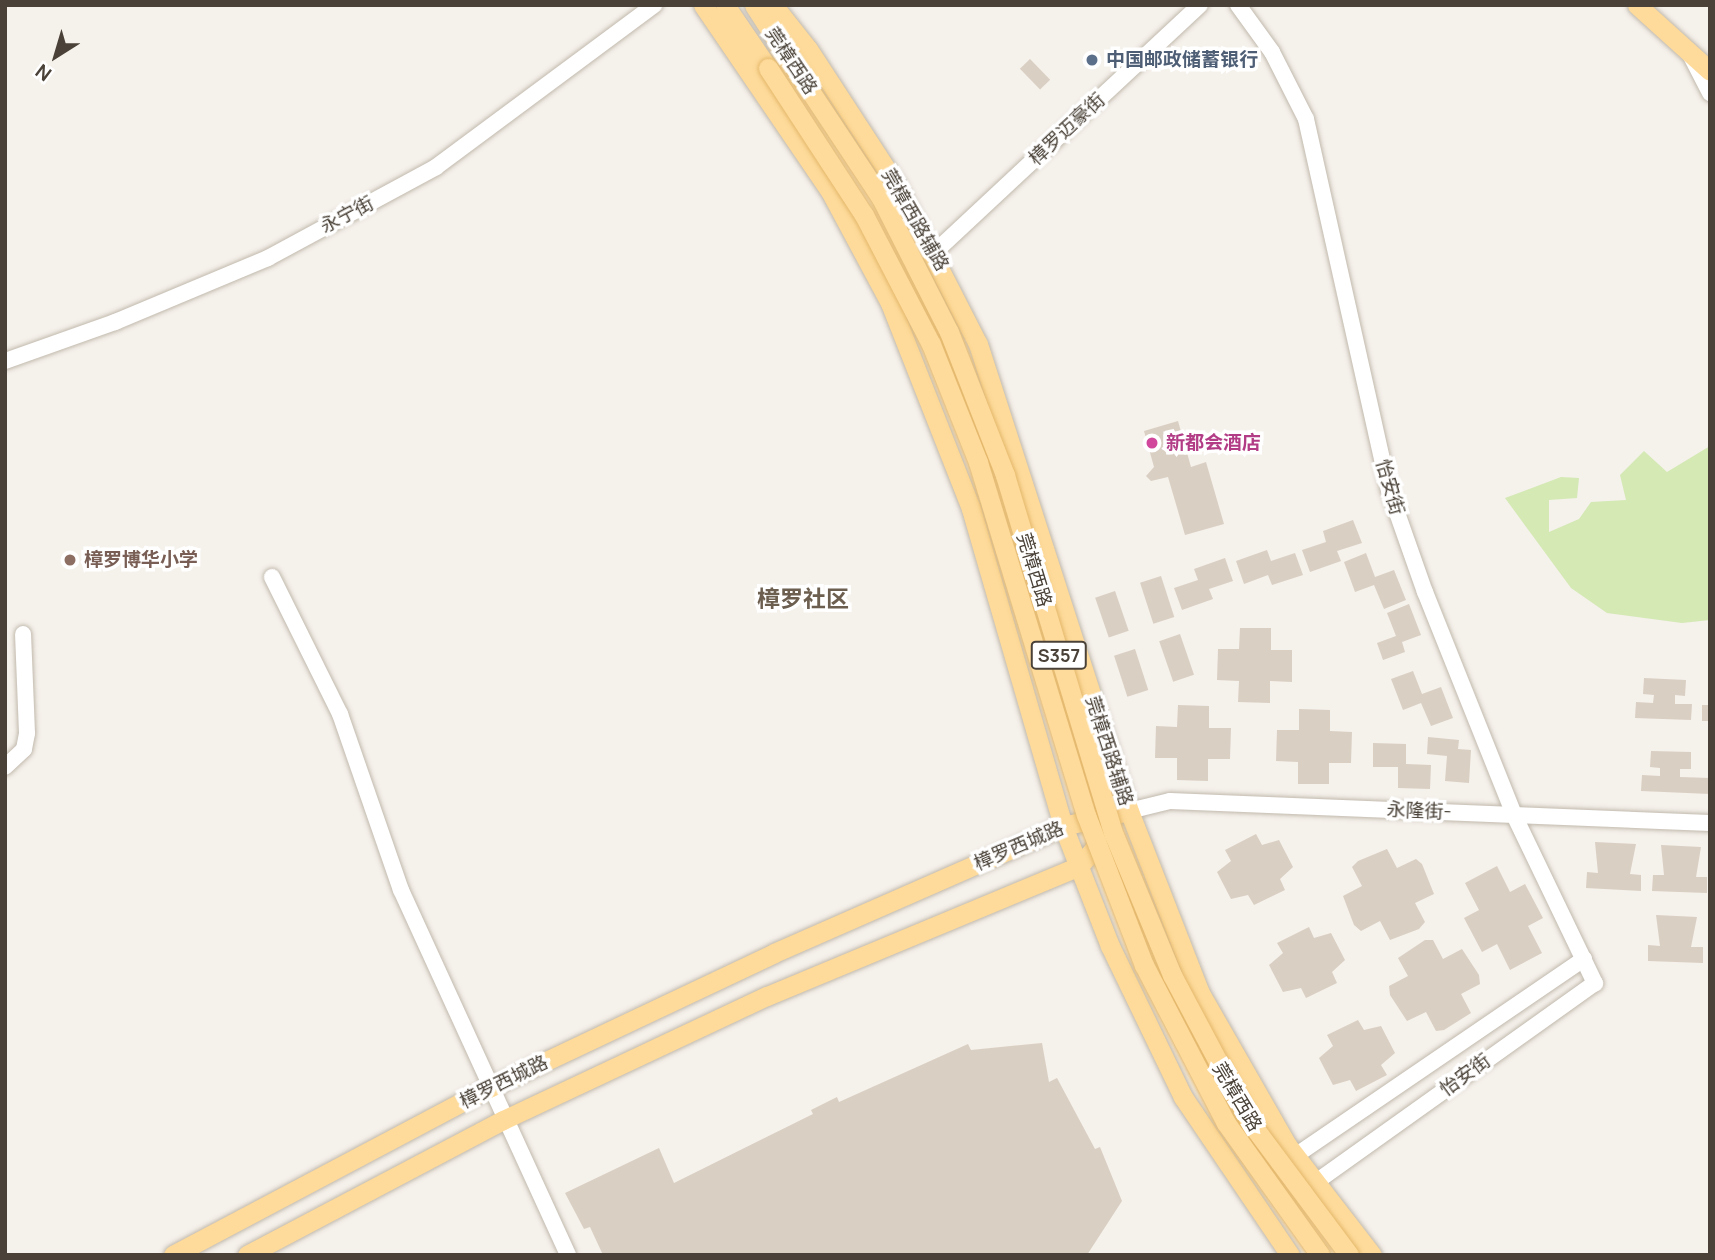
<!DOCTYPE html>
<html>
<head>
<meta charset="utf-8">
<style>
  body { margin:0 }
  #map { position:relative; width:1715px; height:1260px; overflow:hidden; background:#f5f1eb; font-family:Manrope,"Noto Sans SC",sans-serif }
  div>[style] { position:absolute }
  .green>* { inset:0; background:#d4e9b4 }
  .building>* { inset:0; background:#dacfc3; transform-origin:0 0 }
  .roads { filter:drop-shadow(0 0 2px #c1b9ad) drop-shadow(0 0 2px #c1b9ad) }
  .minor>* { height:16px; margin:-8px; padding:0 8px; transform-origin:8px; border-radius:8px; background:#fff }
  .major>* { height:19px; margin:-9.5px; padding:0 9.5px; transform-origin:9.5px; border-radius:9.5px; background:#fedb9b }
  .bridges { filter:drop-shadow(0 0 2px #e4b76a) drop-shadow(0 0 2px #e4b76a) }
  .major-bridge>* { height:19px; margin:-9.5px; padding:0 9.5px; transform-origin:9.5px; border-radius:9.5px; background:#fedb9b }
  .dots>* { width:19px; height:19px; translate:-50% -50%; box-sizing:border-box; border:4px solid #fff; border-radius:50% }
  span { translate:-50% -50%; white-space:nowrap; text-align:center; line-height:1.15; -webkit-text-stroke:7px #fff; paint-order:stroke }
  .shield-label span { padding:2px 5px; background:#fff; border:2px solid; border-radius:5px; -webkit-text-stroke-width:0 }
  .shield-label { font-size:18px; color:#4a4238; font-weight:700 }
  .service-label { font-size:19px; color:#4e5e75; font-weight:700 }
  .left { translate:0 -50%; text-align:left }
  .street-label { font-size:19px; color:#4a4238 }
  .hotel-label { font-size:19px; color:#b23c85; font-weight:700 }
  .education-label { font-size:19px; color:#785e54; font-weight:700 }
  .quarter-label { font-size:23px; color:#6c5f4f; font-weight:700 }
  .frame { position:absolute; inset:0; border:7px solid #4a4238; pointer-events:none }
  .north { position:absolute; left:21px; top:21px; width:70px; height:70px; -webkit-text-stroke:5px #fff; paint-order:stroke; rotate:217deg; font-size:19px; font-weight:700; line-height:28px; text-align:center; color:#4a4238 }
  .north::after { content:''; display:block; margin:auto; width:24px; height:32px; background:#4a4238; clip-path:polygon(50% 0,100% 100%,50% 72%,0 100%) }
</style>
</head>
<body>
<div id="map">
  <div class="green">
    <div style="clip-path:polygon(1710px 446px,1710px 620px,1682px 623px,1607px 613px,1571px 588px,1505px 498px,1561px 477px,1579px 478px,1577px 498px,1549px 500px,1549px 532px,1579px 519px,1591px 502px,1626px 500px,1620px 475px,1644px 451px,1667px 472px)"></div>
  </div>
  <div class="building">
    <div style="left:1030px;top:59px;width:29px;height:14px;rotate:46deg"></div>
    <div style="clip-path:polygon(1178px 421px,1191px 467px,1206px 462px,1224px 524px,1185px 535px,1168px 477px,1151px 481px,1146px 476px,1154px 467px,1144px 431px)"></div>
    <div style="clip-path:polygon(1353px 520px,1362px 543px,1337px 551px,1341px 561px,1310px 572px,1302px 550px,1326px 542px,1323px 531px)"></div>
    <div style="clip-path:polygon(1267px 550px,1271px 561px,1295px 553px,1303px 575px,1272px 585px,1268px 575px,1244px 584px,1236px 561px)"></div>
    <div style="clip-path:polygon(1366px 553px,1375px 577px,1394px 570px,1406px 600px,1384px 609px,1374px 585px,1355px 592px,1344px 562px)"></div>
    <div style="clip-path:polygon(1225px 558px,1233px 581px,1209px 589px,1213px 599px,1182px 610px,1174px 588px,1198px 580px,1194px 569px)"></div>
    <div style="left:1161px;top:576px;width:43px;height:22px;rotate:72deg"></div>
    <div style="left:1115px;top:591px;width:42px;height:21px;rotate:71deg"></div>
    <div style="clip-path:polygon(1409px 604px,1421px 635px,1402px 642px,1405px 652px,1383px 660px,1377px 643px,1396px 636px,1387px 613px)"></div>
    <div style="clip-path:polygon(1240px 628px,1271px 628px,1271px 650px,1292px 650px,1292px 682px,1270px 681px,1270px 703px,1238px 702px,1239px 681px,1217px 680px,1218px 649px,1239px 649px)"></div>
    <div style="left:1180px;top:634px;width:43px;height:22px;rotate:71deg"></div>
    <div style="left:1135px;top:649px;width:43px;height:22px;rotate:72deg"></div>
    <div style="clip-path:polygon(1413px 671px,1422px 694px,1441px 687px,1453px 718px,1431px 726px,1421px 703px,1403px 710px,1391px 679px)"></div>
    <div style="clip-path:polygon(1644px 678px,1686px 680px,1685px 696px,1675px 695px,1675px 704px,1692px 704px,1691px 720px,1635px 718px,1636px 702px,1653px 703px,1654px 695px,1643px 694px)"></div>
    <div style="clip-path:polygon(1178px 705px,1209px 706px,1209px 728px,1231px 728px,1230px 759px,1208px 759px,1208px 781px,1177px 780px,1177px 758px,1155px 758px,1156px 726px,1177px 727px)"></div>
    <div style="left:1702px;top:705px;width:8px;height:16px"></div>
    <div style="clip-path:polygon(1299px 709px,1330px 710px,1330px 731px,1352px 732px,1351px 763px,1329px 763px,1329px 784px,1298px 784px,1298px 762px,1276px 761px,1277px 730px,1299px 730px)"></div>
    <div style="clip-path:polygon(1428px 737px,1459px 740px,1458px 749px,1471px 750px,1469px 783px,1445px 781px,1447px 756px,1427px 754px)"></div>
    <div style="clip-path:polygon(1373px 743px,1406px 744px,1406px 764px,1431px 765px,1430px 789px,1398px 788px,1398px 767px,1373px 767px)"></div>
    <div style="clip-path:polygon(1651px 751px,1691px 752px,1691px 769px,1680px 769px,1680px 777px,1710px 778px,1710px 794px,1641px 791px,1642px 775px,1660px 776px,1660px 768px,1650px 767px)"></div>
    <div style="clip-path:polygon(1256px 834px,1262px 845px,1279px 840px,1293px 867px,1280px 879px,1285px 890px,1254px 905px,1248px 895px,1231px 899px,1217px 872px,1231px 861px,1225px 850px)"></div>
    <div style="clip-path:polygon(1595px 842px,1636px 844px,1630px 874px,1641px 875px,1641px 891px,1586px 888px,1587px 872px,1598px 873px)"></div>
    <div style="clip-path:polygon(1661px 845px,1701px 847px,1696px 877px,1707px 877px,1707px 893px,1652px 891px,1653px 875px,1664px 875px)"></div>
    <div style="clip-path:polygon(1387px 849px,1397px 868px,1416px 859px,1422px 864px,1434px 894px,1415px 903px,1425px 922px,1419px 929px,1390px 940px,1380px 921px,1361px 931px,1354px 925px,1343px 896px,1362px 886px,1352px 867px,1358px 861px)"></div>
    <div style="clip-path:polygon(1497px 866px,1510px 892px,1525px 884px,1543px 918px,1528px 926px,1542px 953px,1510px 970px,1497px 944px,1482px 952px,1464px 918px,1479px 910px,1465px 883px)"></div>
    <div style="clip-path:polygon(1656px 915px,1697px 917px,1691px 947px,1703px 947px,1703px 963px,1648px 961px,1648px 945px,1660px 946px)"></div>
    <div style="clip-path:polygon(1309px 927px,1314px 938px,1331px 933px,1345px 960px,1332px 972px,1337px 983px,1306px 998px,1301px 988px,1283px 992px,1269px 965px,1283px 953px,1277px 943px)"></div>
    <div style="clip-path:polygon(1425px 940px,1433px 940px,1443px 959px,1462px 949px,1479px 975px,1480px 984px,1461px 994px,1471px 1013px,1444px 1030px,1436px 1031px,1426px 1012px,1407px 1021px,1390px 995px,1389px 986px,1408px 976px,1398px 958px)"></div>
    <div style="clip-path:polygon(1358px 1020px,1364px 1030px,1381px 1026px,1395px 1053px,1381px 1065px,1387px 1075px,1356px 1091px,1350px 1080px,1333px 1085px,1319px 1058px,1333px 1046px,1327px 1035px)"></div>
    <div style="clip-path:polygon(1042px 1043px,1049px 1082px,1057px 1078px,1095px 1149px,1100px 1147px,1122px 1201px,1087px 1255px,603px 1255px,590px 1227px,584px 1229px,565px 1193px,659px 1148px,674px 1183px,813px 1114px,811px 1110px,837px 1097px,839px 1102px,968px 1044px,971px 1050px)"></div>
  </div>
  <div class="roads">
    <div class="minor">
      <div style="left:1238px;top:5px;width:58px;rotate:54.1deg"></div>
      <div style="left:1272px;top:52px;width:75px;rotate:63.1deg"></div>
      <div style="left:1306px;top:119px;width:380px;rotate:77.4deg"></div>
      <div style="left:1389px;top:490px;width:108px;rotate:70.6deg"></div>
      <div style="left:1425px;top:592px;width:240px;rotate:68.2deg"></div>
      <div style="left:1514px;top:815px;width:187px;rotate:64.3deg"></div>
      <div style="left:1595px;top:983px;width:344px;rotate:144.5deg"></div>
      <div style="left:1691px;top:56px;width:42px;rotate:62.8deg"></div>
      <div style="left:935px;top:252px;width:362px;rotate:-43deg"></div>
      <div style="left:5px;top:361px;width:117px;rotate:-19.5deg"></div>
      <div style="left:115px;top:322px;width:166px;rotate:-22.7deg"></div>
      <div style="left:268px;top:258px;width:191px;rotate:-28.4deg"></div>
      <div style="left:436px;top:167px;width:272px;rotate:-36.6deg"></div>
      <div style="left:272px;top:577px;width:153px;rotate:63.6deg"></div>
      <div style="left:340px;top:714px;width:186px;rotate:70.9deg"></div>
      <div style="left:401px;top:890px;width:401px;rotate:65.4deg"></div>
      <div style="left:5px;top:767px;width:26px;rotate:-43deg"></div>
      <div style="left:24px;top:749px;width:16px;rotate:-79deg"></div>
      <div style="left:27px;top:733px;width:99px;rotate:-92.3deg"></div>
      <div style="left:1129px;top:811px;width:42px;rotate:-13.7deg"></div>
      <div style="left:1170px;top:801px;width:540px;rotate:2.33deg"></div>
      <div style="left:1295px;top:1156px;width:350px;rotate:-34.3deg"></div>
    </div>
    <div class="major">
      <div style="left:703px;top:5px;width:225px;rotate:55.7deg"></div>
      <div style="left:830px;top:191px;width:127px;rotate:61.8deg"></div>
      <div style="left:890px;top:303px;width:221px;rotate:68.5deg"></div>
      <div style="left:971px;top:509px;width:330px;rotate:73.8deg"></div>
      <div style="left:1063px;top:826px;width:129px;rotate:68.6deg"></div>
      <div style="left:1110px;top:946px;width:168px;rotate:64.2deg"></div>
      <div style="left:1183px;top:1097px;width:191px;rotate:55.9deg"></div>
      <div style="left:725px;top:5px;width:76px;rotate:55.7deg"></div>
      <div style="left:754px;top:5px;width:50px;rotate:57.3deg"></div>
      <div style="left:773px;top:5px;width:56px;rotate:51.5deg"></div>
      <div style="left:808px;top:49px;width:161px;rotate:56.9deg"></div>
      <div style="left:896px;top:184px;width:180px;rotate:62.9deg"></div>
      <div style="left:978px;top:344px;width:491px;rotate:72.1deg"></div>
      <div style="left:1129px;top:811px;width:195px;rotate:68.7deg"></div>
      <div style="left:1200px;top:993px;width:175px;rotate:60.2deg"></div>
      <div style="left:1287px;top:1145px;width:139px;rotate:52.3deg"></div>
      <div style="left:1637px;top:5px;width:98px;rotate:42.1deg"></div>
      <div style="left:173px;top:1255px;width:357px;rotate:-27.9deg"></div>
      <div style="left:489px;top:1088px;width:315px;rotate:-25.3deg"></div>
      <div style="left:774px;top:953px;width:316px;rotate:-23.7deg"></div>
      <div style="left:1063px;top:826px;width:63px;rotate:-12.9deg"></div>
      <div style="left:247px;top:1255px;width:289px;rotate:-27.8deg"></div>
      <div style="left:503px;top:1120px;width:292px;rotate:-25.2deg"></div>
      <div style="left:767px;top:996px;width:338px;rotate:-22.6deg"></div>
      <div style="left:1079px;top:866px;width:43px;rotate:-48.8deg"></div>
    </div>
  </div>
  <div class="bridges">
    <div class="major-bridge">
      <div style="left:781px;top:47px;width:181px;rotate:56.5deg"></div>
      <div style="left:881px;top:198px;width:150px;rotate:63.1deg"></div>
      <div style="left:949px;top:332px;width:154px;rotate:68.6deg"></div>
      <div style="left:1005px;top:475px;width:376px;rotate:73.2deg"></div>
      <div style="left:1114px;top:835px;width:152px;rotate:67.5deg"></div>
      <div style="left:1172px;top:975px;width:166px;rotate:62deg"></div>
      <div style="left:1250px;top:1122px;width:166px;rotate:53.3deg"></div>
      <div style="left:768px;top:68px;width:176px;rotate:56.9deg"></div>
      <div style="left:864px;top:215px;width:145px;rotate:62.6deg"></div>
      <div style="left:931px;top:344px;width:127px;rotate:68.3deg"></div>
      <div style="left:978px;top:462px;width:369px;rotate:73deg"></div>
      <div style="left:1086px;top:815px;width:161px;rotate:68.9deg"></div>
      <div style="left:1144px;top:965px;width:178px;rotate:62.6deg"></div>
      <div style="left:1226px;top:1123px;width:162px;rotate:54.5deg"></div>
    </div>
  </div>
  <div class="dots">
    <div style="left:1092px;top:60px;background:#5c6f8a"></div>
    <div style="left:1152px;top:443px;background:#d1479c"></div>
    <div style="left:70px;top:560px;background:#8d6e63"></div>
  </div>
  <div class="shield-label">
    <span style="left:1059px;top:655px">S357</span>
  </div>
  <div class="service-label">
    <span class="left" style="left:1106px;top:60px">中国邮政储蓄银行</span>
  </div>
  <div class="street-label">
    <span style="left:791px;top:61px;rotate:56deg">莞樟西路</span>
    <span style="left:1067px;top:129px;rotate:-43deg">樟罗迈豪街</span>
    <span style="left:347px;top:215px;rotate:-28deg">永宁街</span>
    <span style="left:915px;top:220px;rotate:60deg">莞樟西路辅路</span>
    <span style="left:1390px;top:487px;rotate:74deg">怡安街</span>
    <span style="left:1034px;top:570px;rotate:73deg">莞樟西路</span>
    <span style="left:1109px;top:751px;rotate:72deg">莞樟西路辅路</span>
    <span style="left:1419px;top:811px;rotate:2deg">永隆街-</span>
    <span style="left:1019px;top:846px;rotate:-23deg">樟罗西城路</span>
    <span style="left:1465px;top:1075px;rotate:-36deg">怡安街</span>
    <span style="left:504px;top:1082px;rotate:-26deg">樟罗西城路</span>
    <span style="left:1237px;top:1097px;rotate:59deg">莞樟西路</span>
  </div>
  <div class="hotel-label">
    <span class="left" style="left:1166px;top:443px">新都会酒店</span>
  </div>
  <div class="education-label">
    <span class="left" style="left:84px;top:560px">樟罗博华小学</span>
  </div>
  <div class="quarter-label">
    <span style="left:803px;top:598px">樟罗社区</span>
  </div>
  <div class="frame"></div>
  <div class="north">N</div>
</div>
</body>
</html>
